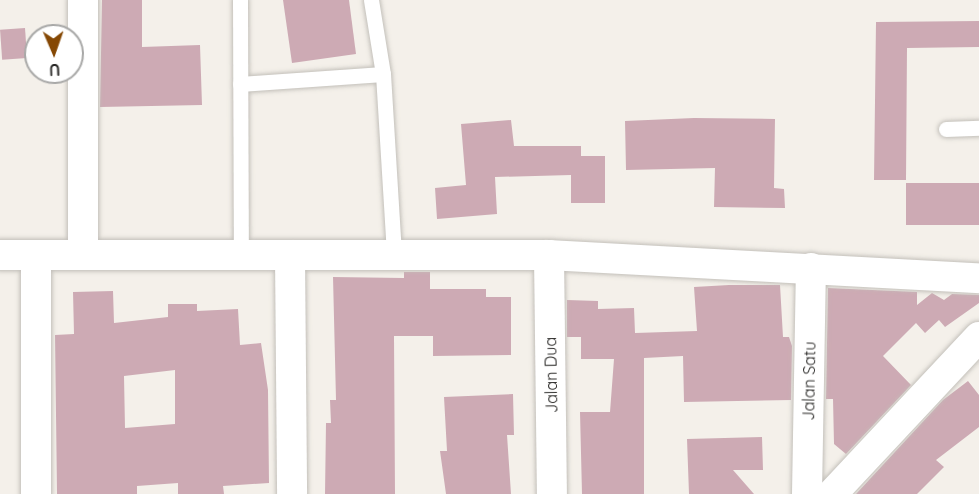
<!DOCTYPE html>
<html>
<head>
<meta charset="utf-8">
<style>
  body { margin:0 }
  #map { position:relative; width:979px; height:494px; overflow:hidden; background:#f4f0ea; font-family:Quicksand,sans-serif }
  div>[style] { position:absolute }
  .building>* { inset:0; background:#cdaab4; transform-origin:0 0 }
  .roads { filter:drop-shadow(0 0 2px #c3c0ba) drop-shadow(0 0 2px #c3c0ba) }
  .lane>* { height:15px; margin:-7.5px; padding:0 7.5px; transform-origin:7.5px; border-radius:7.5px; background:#fff }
  .street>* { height:30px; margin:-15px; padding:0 15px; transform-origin:15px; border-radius:15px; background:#fff }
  span { translate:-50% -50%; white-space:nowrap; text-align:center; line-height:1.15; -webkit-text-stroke:6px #fff; paint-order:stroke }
  .street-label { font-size:16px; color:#262523 }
  .north { position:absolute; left:24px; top:24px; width:60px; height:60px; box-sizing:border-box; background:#fff; border:2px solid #a8a8a7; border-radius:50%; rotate:178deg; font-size:16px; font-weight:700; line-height:24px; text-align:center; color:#262523 }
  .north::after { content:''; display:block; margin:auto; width:21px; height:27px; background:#854804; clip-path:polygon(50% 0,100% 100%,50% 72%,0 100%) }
</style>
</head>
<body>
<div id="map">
  <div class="building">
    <div style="clip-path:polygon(102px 0,142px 0,142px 47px,200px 45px,202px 105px,100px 107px)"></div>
    <div style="clip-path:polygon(283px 0,349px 0,356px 54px,292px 63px)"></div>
    <div style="clip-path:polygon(979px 21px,979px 47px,907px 48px,906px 180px,874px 180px,876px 22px)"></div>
    <div style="left:25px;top:28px;width:30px;height:25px;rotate:86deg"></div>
    <div style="clip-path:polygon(694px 118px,775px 119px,774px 188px,784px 189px,785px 208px,714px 207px,715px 168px,626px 170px,625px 121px)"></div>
    <div style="clip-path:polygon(511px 120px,514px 146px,581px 146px,581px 156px,605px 156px,605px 203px,571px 203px,571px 175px,495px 177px,497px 214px,437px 219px,435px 188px,466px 185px,461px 124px)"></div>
    <div style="left:979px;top:183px;width:42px;height:73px;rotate:90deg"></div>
    <div style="clip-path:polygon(404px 272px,430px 272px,430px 289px,486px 289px,486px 297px,511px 297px,511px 355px,433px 356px,433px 336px,394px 336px,395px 494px,325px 494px,326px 423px,331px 423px,330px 400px,336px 400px,333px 277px,404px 278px)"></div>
    <div style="clip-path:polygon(729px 285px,780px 285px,783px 337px,789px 337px,792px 346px,791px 400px,684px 402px,683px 356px,644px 358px,644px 494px,582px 494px,580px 412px,610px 412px,614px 359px,581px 359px,581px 337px,567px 337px,567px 300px,598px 301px,598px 309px,634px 308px,635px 333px,697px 331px,694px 287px)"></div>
    <div style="clip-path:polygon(828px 288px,917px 292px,917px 305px,932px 293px,944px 300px,952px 294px,979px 295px,979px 303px,945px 327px,939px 320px,925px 333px,916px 323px,883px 356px,911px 385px,846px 454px,834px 444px,833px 399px,826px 399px)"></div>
    <div style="clip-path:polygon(evenodd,113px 291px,114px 323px,168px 317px,168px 304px,197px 304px,197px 311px,238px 309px,240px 345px,261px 343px,268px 390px,269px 483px,223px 486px,224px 494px,178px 494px,178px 483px,137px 486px,137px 494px,57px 494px,55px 335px,74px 334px,73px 292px,113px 291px,175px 370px,175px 424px,125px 428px,124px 376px,175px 370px)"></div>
    <div style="clip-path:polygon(968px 381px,979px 395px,979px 427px,936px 460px,944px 467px,917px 494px,856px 494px,943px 400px)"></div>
    <div style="clip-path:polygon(513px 394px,514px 435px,507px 435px,511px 494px,446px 494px,440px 451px,447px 451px,444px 397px)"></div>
    <div style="clip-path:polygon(762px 437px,763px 470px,733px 470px,754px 494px,689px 494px,687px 439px)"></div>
  </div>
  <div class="roads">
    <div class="lane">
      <div style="left:240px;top:0;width:255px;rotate:89.8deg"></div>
      <div style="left:371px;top:0;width:75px;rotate:80.8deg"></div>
      <div style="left:383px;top:74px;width:180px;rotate:86.5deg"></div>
      <div style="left:240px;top:84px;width:143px;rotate:-4deg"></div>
      <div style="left:946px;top:129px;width:33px;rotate:-2deg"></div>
    </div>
    <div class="street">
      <div style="left:83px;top:0;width:254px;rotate:90deg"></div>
      <div style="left:0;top:255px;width:549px"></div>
      <div style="left:549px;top:255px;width:431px;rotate:3.1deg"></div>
      <div style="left:290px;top:255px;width:239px;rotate:89.5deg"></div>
      <div style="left:549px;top:255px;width:239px;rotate:89.3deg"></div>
      <div style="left:36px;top:494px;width:238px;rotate:-90deg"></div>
      <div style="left:807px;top:494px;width:226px;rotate:-89deg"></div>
      <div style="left:832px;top:494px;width:215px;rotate:-46.9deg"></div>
    </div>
  </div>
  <div class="street-label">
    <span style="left:551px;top:375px;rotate:-91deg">Jalan Dua</span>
    <span style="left:809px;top:381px;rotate:-89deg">Jalan Satu</span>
  </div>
  <div class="north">U</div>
</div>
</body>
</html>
